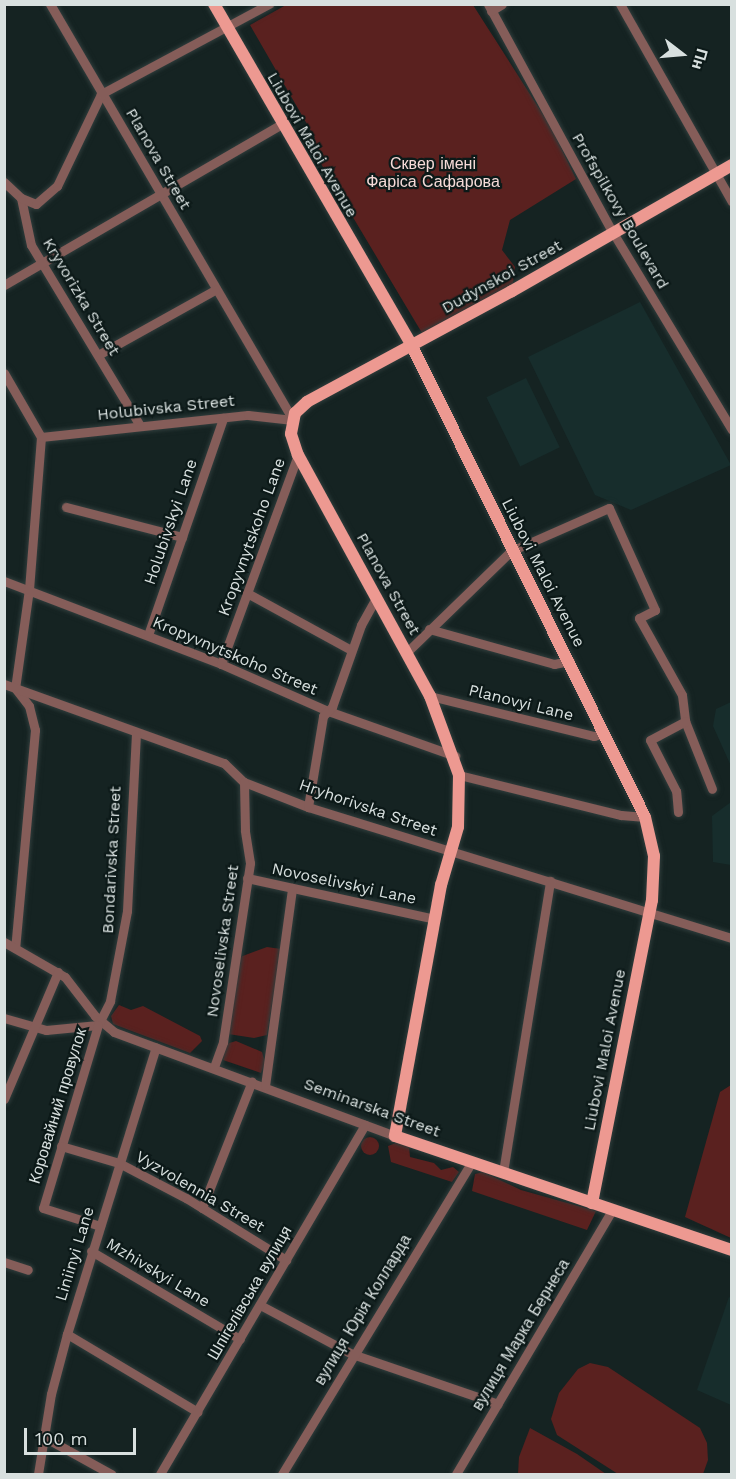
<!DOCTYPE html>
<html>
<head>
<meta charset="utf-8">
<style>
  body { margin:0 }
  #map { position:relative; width:736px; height:1479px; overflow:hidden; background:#152322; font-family:"Work Sans",sans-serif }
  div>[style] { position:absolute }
  .built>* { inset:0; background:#172d2c; transform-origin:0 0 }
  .green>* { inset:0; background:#5a211f }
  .round { border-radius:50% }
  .roads { filter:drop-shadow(0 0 2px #303d3c) drop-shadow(0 0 2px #303d3c) }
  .minor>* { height:9px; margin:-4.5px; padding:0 4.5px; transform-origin:4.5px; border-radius:4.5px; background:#855d59 }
  .major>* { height:12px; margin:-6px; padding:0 6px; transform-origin:6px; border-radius:6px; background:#ed9991 }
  span { translate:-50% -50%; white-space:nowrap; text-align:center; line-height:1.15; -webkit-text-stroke:4.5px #0c1918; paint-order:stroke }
  .street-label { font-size:16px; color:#d8e0df }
  .park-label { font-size:16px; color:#f6dbd8 }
  .frame { position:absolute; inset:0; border:6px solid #d8e0df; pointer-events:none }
  .north { position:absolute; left:652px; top:24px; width:60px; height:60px; -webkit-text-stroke:4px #0c1918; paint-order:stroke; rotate:106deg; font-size:16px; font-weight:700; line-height:24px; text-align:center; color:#d8e0df }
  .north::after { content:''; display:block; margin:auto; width:21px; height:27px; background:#d8e0df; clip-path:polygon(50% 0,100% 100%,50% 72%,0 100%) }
  .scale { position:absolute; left:24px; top:1428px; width:112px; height:27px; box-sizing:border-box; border:3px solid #d8e0df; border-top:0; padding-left:8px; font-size:18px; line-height:21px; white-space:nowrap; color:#d8e0df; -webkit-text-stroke:4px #0c1918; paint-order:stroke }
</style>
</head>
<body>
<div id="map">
  <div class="built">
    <div style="clip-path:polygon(640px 302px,731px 465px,631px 510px,595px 495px,528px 357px)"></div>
    <div style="left:526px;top:378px;width:77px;height:44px;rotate:64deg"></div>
    <div style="clip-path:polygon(731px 702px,731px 766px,713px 726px,716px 709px)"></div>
    <div style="clip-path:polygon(731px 802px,731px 865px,713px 862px,712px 816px)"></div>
    <div style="clip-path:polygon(729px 1297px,731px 1298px,731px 1405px,697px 1390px)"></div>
  </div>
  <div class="green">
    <div style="clip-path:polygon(286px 5px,473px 5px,551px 127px,576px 179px,510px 220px,502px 250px,515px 267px,512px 291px,425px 338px,308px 142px,315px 138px,250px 25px)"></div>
    <div style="clip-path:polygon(267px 947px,281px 949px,267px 1035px,254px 1038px,228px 1034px,240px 957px)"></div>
    <div style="clip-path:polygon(119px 1005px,131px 1010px,143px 1006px,200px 1036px,202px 1041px,190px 1053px,113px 1024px,111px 1016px)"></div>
    <div style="clip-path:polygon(236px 1041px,262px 1052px,265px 1062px,261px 1073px,223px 1060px,226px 1044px)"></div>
    <div style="clip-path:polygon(731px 1085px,731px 1238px,685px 1217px,720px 1092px)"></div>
    <div class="round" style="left:361px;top:1137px;width:18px;height:18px"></div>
    <div style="clip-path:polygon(396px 1143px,409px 1146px,410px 1157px,434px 1163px,441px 1170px,453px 1167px,459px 1172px,452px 1182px,391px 1162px,388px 1146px)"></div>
    <div style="clip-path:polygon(483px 1172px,521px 1190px,596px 1211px,587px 1230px,472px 1191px,475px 1174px)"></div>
    <div style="clip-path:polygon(590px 1363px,608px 1367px,700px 1428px,707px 1443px,708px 1460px,703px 1474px,618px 1474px,557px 1435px,551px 1419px,559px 1393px,578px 1369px)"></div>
    <div style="clip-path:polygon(530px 1428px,577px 1454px,606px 1474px,518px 1474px,519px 1457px)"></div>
  </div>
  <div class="roads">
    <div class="minor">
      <div style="left:50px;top:4px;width:482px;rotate:59.7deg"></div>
      <div style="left:488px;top:4px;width:259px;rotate:61.4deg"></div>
      <div style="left:612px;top:231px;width:232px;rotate:58.9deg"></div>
      <div style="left:620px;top:4px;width:227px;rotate:60.5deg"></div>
      <div style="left:491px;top:11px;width:13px;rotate:-32deg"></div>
      <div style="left:4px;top:182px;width:23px;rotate:43deg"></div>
      <div style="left:21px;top:198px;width:48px;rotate:78deg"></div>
      <div style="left:31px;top:245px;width:211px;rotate:58.9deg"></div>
      <div style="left:21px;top:198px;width:16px;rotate:22deg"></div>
      <div style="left:36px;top:204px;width:28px;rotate:-41deg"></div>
      <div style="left:57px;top:186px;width:102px;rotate:-64.4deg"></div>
      <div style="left:101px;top:94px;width:191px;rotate:-28.2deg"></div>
      <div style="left:4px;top:285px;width:321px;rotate:-30.1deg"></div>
      <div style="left:98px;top:355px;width:134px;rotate:-29.1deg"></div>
      <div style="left:4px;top:373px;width:74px;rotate:60deg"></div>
      <div style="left:41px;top:437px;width:152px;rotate:94.5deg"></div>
      <div style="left:29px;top:589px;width:100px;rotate:98deg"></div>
      <div style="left:15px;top:688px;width:23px;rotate:52deg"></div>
      <div style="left:29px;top:706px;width:25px;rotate:76deg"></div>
      <div style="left:35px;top:730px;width:219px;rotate:95.2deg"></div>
      <div style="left:41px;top:437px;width:208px;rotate:-6.1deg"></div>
      <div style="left:248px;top:415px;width:45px;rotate:6.3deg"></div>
      <div style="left:66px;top:507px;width:120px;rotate:14.5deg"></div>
      <div style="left:4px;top:581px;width:232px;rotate:20.9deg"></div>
      <div style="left:221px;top:664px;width:117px;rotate:23.7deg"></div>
      <div style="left:328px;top:711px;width:135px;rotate:19.5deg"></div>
      <div style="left:247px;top:593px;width:119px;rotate:28.7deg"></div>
      <div style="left:429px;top:629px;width:130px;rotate:15.6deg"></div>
      <div style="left:554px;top:664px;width:16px;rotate:-11deg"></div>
      <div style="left:148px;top:635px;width:230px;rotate:-70.9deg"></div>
      <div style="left:407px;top:652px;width:145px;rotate:-44.2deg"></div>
      <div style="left:511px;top:551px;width:107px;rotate:-23.7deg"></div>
      <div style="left:609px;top:508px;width:112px;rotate:65.7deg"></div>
      <div style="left:655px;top:610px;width:18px;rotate:153deg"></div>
      <div style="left:639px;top:618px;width:88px;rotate:60.8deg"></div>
      <div style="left:682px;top:695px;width:26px;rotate:83deg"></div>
      <div style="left:685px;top:721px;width:73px;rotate:68.3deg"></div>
      <div style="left:221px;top:664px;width:223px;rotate:-69.8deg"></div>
      <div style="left:4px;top:684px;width:234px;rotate:19.8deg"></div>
      <div style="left:224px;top:763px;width:28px;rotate:44deg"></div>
      <div style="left:244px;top:782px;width:69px;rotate:21.3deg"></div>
      <div style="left:308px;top:807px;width:444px;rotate:17.2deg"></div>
      <div style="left:430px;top:696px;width:169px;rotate:13.7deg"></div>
      <div style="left:594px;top:736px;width:11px;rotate:-15deg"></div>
      <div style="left:459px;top:775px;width:167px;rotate:13.9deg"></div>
      <div style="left:621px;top:815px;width:24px;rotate:5deg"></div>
      <div style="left:308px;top:807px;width:92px;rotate:-80.6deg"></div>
      <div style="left:323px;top:716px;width:13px;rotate:-45deg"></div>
      <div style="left:332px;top:707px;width:87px;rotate:-70.5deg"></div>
      <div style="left:361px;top:625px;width:31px;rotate:-61deg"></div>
      <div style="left:678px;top:812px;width:21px;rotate:-95deg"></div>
      <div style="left:676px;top:791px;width:57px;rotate:-117deg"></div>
      <div style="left:650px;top:740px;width:40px;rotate:-28deg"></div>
      <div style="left:247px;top:878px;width:192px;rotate:12.3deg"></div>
      <div style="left:4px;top:942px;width:70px;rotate:29.8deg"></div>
      <div style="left:65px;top:977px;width:49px;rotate:52.4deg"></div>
      <div style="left:95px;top:1016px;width:25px;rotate:40deg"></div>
      <div style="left:114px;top:1032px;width:300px;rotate:20.3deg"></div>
      <div style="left:4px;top:1018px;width:44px;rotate:15.9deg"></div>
      <div style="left:46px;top:1030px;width:52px;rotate:-5.5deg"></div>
      <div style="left:98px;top:1025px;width:27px;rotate:-63deg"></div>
      <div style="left:110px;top:1001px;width:92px;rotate:-79.3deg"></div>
      <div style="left:127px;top:911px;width:178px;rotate:-87.1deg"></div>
      <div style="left:98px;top:1025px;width:191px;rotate:106.7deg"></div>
      <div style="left:43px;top:1208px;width:60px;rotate:17.5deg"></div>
      <div style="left:214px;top:1067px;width:27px;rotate:-70deg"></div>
      <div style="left:223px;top:1042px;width:181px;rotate:-81.4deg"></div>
      <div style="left:250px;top:863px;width:33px;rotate:-99deg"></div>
      <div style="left:245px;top:830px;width:48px;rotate:-91.2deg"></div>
      <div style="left:265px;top:1086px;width:200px;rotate:-82.2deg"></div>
      <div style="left:4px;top:1099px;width:138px;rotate:-67deg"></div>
      <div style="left:61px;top:1146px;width:60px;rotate:16.3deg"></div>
      <div style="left:119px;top:1163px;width:76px;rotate:27.6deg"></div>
      <div style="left:186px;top:1198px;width:118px;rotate:31.8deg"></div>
      <div style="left:503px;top:1172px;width:295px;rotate:-80.8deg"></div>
      <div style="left:202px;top:1208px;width:136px;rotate:-68.5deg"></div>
      <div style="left:91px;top:1251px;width:173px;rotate:30.6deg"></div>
      <div style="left:4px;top:1262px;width:25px;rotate:18deg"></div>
      <div style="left:260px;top:1305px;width:104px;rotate:28deg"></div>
      <div style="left:352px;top:1354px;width:154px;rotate:18.9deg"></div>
      <div style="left:67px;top:1334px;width:152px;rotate:30.8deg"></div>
      <div style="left:44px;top:1437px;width:77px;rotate:28.9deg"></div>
      <div style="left:38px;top:1474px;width:81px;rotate:-80.8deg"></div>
      <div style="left:51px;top:1394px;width:62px;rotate:-75.1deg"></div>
      <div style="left:67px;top:1334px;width:300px;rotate:-72.8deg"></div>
      <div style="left:160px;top:1474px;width:405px;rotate:-59.6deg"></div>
      <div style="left:282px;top:1474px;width:365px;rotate:-58.7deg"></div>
      <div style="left:456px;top:1474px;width:307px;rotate:-59.4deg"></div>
    </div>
    <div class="major">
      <div style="left:214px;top:4px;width:395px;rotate:59.9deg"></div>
      <div style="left:412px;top:346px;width:525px;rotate:63.68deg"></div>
      <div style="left:645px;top:817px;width:40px;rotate:77deg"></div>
      <div style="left:654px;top:856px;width:44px;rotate:92.6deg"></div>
      <div style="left:652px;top:900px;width:309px;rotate:101.2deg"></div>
      <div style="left:732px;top:165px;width:254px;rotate:150.2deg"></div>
      <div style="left:512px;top:291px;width:233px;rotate:151.6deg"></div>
      <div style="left:307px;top:402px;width:16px;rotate:137deg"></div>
      <div style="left:295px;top:413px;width:21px;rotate:101deg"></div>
      <div style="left:291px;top:434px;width:22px;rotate:72deg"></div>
      <div style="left:298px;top:455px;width:275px;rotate:61.3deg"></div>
      <div style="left:430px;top:696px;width:84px;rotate:69.8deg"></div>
      <div style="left:459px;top:775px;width:52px;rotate:91.1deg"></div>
      <div style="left:458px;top:827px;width:60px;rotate:106.3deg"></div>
      <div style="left:441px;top:885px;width:255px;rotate:100.4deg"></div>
      <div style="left:395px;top:1136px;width:356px;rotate:18.7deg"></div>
    </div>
  </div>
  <div class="street-label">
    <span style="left:312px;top:145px;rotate:60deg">Liubovi Maloi Avenue</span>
    <span style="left:158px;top:159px;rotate:60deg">Planova Street</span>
    <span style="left:620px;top:211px;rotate:60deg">Profspilkovy Boulevard</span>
    <span style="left:502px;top:277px;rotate:-29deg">Dudynskoi Street</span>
    <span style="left:81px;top:297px;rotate:59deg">Kryvorizka Street</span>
    <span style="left:166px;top:408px;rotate:-6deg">Holubivska Street</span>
    <span style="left:171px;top:522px;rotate:-71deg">Holubivskyi Lane</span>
    <span style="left:252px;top:537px;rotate:-70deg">Kropyvnytskoho Lane</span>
    <span style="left:543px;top:573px;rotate:63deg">Liubovi Maloi Avenue</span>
    <span style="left:388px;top:584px;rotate:61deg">Planova Street</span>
    <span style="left:235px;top:656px;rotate:23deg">Kropyvnytskoho Street</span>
    <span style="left:521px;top:703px;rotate:14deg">Planovyi Lane</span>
    <span style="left:368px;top:808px;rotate:19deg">Hryhorivska Street</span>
    <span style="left:112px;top:860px;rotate:-87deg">Bondarivska Street</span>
    <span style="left:344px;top:884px;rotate:12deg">Novoselivskyi Lane</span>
    <span style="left:223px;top:941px;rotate:-82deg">Novoselivska Street</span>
    <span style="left:605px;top:1050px;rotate:-79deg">Liubovi Maloi Avenue</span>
    <span style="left:58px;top:1106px;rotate:-73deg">Коровайний провулок</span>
    <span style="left:372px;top:1108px;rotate:20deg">Seminarska Street</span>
    <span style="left:200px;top:1192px;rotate:30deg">Vyzvolennia Street</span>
    <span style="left:75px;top:1254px;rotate:-73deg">Liniinyi Lane</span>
    <span style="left:158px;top:1273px;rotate:31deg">Mzhivskyi Lane</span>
    <span style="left:250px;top:1293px;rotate:-60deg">Шпігелівська вулиця</span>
    <span style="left:363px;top:1310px;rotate:-59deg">вулиця Юрія Колларда</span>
    <span style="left:521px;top:1335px;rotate:-59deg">вулиця Марка Бернеса</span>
  </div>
  <div class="park-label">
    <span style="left:433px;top:173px">Сквер імені<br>Фаріса Сафарова</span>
  </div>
  <div class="frame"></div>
  <div class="north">Пн</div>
  <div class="scale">100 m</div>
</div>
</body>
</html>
